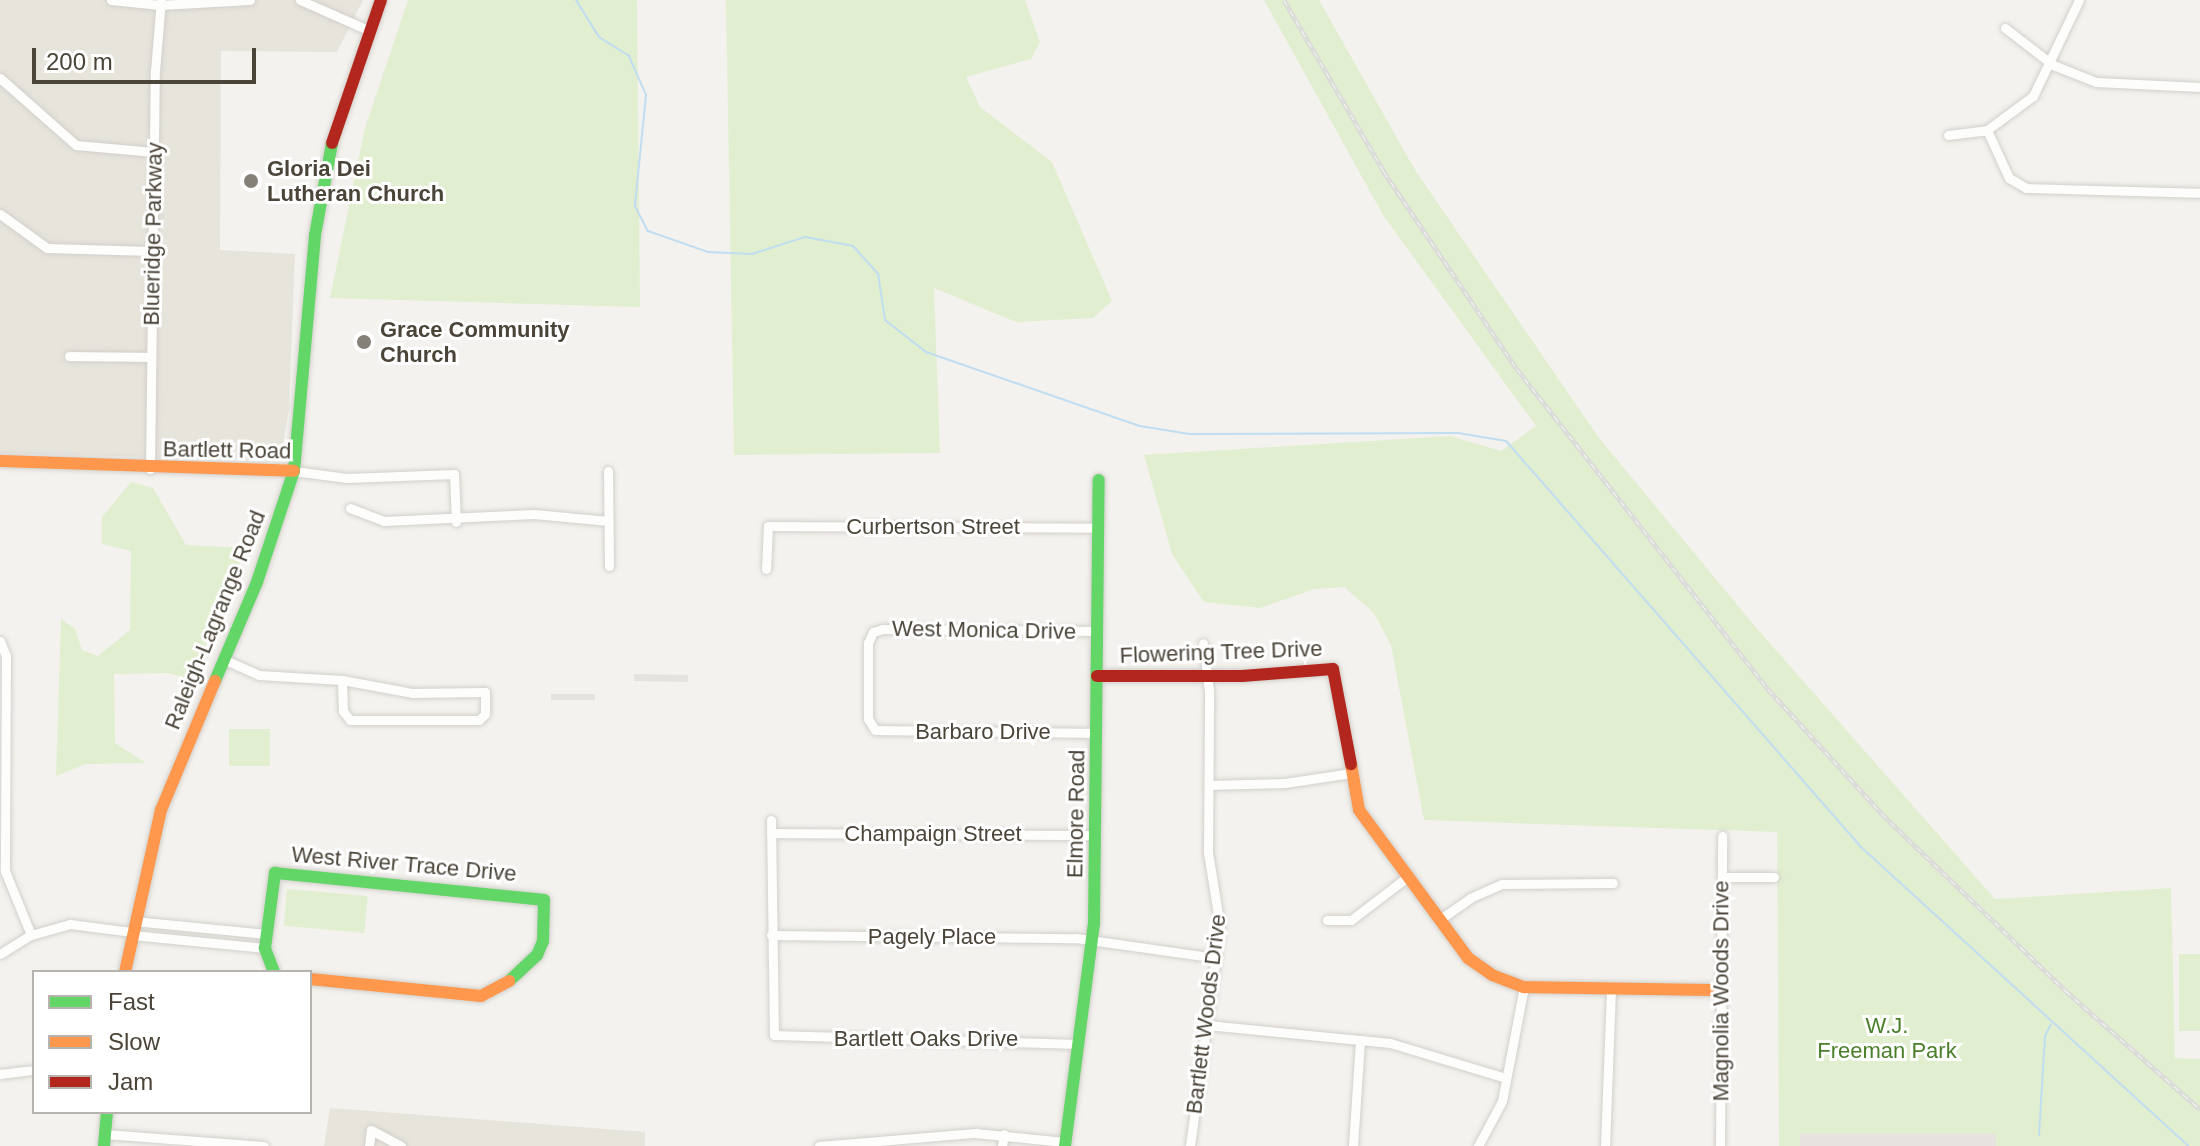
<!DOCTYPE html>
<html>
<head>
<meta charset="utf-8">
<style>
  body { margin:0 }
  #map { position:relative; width:2200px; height:1146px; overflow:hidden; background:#f4f2ee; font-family:Helvetica,sans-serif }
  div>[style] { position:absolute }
  .residential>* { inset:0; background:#e7e4dc }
  .green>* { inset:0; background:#e1eecf; transform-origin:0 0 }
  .parking>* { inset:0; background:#e6e3df; transform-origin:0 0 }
  .stream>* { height:2px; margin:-1px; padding:0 1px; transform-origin:1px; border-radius:1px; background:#c0ddf1 }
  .roads { filter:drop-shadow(0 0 2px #d2d0cb) drop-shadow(0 0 2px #d2d0cb) }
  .street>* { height:9px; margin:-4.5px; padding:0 4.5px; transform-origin:4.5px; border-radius:4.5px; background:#fdfdfc }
  .fast>* { height:12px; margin:-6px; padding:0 6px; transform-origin:6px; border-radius:6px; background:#63d668 }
  .slow>* { height:12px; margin:-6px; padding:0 6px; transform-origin:6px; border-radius:6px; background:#ff974d }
  .jam>* { height:12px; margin:-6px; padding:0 6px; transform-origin:6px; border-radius:6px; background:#b3261e }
  .rail>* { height:5px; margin-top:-2.5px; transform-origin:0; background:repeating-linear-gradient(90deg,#fff 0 6px,#dbdbda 0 12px); box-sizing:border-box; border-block:2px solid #dbdbda }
  .dots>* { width:22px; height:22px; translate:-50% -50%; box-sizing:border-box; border:4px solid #fff; border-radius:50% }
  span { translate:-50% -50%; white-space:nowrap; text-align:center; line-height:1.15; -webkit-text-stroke:6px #fff; paint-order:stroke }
  .poi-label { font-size:22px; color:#4b4439; font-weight:700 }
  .left { translate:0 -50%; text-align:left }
  .street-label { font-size:22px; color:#4b4439 }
  .park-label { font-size:22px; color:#4a7f2a }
  .legend { position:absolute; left:32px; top:970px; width:280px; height:144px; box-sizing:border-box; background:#fff; border:2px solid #b7b4b0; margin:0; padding:10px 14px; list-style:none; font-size:24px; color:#4b4439 }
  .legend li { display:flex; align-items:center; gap:16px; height:40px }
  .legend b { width:40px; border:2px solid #b7b4b0 }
  .scale { position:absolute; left:32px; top:48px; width:224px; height:36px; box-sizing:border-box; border:4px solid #4b4439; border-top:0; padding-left:10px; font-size:24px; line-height:28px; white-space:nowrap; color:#4b4439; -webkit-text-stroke:6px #fff; paint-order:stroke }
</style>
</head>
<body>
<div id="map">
  <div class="residential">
    <div style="clip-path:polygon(0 0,363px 0,337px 52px,221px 51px,220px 250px,295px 254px,289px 408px,282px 450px,270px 460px,0 453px)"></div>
    <div style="clip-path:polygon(330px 1108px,645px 1132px,645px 1146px,324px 1146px)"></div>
  </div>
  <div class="green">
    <div style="clip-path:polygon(408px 0,637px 0,640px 307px,330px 298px,365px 128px)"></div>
    <div style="clip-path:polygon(726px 0,1025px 0,1040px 42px,1031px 59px,966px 77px,980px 107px,1052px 162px,1112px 301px,1093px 318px,1016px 322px,934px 288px,940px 453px,734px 455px)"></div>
    <div style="clip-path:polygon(1264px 0,1319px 0,1415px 170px,1599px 438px,1753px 624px,1995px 899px,2171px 888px,2175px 1058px,2200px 1059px,2200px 1146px,1779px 1146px,1777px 832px,1424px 820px,1391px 645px,1374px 613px,1344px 587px,1314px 589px,1260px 608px,1204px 602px,1172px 554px,1144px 455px,1450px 436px,1501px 451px,1536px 426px,1383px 215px)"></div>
    <div style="clip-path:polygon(131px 482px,153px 488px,186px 545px,246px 548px,192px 679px,167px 673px,114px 674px,115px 743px,146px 763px,86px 764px,56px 776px,61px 619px,75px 629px,82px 650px,98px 656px,130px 630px,131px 551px,102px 544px,102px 517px)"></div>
    <div style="left:229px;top:729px;width:41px;height:37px"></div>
    <div style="left:287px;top:889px;width:81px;height:37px;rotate:5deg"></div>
    <div style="left:2200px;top:954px;width:77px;height:21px;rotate:90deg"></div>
  </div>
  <div class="parking">
    <div style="left:634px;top:674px;width:54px;height:7px;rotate:1deg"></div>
    <div style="left:551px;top:694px;width:44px;height:6px"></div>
    <div style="left:1800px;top:1134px;width:196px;height:12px"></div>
  </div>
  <div class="stream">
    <div style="left:576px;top:0;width:44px;rotate:58.1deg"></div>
    <div style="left:599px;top:37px;width:36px;rotate:32deg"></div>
    <div style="left:629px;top:56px;width:43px;rotate:66.4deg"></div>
    <div style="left:646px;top:95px;width:112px;rotate:95.7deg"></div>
    <div style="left:635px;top:206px;width:28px;rotate:63deg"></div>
    <div style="left:648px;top:231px;width:64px;rotate:19.3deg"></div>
    <div style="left:708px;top:252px;width:44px;rotate:2.6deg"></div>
    <div style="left:752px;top:254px;width:56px;rotate:-17.8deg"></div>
    <div style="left:805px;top:237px;width:49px;rotate:10.6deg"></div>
    <div style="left:853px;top:246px;width:38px;rotate:48deg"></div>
    <div style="left:878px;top:274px;width:47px;rotate:81.3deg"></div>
    <div style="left:885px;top:320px;width:52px;rotate:38deg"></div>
    <div style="left:926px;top:352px;width:226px;rotate:19.1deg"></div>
    <div style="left:1140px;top:426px;width:50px;rotate:9.3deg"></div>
    <div style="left:1189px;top:434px;width:269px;rotate:-0.2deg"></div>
    <div style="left:1458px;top:433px;width:49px;rotate:9.5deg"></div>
    <div style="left:1506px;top:441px;width:539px;rotate:48.83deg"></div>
    <div style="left:1861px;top:847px;width:443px;rotate:42.4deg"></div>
    <div style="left:2039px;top:1135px;width:99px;rotate:-86.5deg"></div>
    <div style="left:2045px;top:1036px;width:13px;rotate:-63deg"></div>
  </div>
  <div class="roads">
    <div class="street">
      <div style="left:111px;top:0;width:49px;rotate:5.8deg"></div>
      <div style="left:160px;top:5px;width:90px;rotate:-3.2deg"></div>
      <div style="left:300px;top:0;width:74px;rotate:23.8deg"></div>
      <div style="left:2005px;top:28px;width:61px;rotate:37.6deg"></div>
      <div style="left:2053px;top:65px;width:46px;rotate:21.6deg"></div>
      <div style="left:2096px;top:82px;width:104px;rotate:2.8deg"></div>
      <div style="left:0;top:78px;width:101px;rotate:41.4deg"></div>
      <div style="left:76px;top:145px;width:78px;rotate:5.1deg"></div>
      <div style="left:1987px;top:130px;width:53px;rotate:65.4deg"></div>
      <div style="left:2009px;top:178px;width:20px;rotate:30deg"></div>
      <div style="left:2026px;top:188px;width:174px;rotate:1.6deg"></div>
      <div style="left:1948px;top:135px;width:39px;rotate:-7deg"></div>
      <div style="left:1987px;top:130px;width:57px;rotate:-36.5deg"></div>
      <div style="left:2033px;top:96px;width:106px;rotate:-64.4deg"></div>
      <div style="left:0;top:214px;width:58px;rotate:35.9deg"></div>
      <div style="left:47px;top:248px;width:105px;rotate:1.6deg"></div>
      <div style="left:69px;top:356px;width:82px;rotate:0.7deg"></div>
      <div style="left:150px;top:469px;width:398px;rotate:-89.3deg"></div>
      <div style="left:155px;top:71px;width:71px;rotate:-85.2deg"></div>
      <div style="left:294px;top:471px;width:53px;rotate:7.5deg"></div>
      <div style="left:347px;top:478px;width:107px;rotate:-2.1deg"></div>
      <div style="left:454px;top:474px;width:48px;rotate:87.6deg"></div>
      <div style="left:608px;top:471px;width:95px;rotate:89.4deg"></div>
      <div style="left:350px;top:508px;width:36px;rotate:21deg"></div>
      <div style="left:384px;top:521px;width:150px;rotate:-2.7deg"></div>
      <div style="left:534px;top:514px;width:75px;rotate:5.3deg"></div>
      <div style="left:766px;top:569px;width:43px;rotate:-87.3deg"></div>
      <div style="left:768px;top:526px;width:330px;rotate:0.3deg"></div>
      <div style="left:0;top:641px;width:16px;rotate:68deg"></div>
      <div style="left:6px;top:656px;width:215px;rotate:90.3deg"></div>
      <div style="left:5px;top:871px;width:69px;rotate:67.9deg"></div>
      <div style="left:223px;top:659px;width:39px;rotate:24deg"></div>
      <div style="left:259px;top:675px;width:83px;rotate:3.4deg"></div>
      <div style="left:342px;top:680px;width:71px;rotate:10.5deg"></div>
      <div style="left:412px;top:693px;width:73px;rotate:-0.8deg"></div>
      <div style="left:485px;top:692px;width:22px;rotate:90deg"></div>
      <div style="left:485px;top:714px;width:8px;rotate:135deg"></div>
      <div style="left:479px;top:720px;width:129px;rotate:180deg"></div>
      <div style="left:350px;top:720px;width:11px;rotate:-128deg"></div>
      <div style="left:343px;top:711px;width:31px;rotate:-92deg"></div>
      <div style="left:1097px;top:733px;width:222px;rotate:-179.2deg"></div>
      <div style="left:875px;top:730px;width:13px;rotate:-122deg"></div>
      <div style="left:868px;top:719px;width:76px;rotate:-90deg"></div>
      <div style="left:868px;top:643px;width:12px;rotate:-66deg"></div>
      <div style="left:873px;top:632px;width:10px;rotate:-17deg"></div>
      <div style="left:883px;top:629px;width:215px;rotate:0.5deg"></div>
      <div style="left:1209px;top:785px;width:76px;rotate:-1.5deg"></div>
      <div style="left:1285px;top:783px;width:67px;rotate:-8.6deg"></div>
      <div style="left:771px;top:820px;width:215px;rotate:89.2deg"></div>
      <div style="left:774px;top:1035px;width:305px;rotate:1.7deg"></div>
      <div style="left:771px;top:833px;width:325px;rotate:0.4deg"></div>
      <div style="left:1722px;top:877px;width:52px"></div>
      <div style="left:1327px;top:920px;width:24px"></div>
      <div style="left:1351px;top:920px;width:69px;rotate:-37.4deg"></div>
      <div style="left:1439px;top:920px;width:38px;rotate:-35deg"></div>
      <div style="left:1470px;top:898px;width:35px;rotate:-24deg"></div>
      <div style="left:1502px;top:884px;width:111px;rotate:-0.5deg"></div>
      <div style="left:134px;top:921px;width:133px;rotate:5.6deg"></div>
      <div style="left:132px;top:935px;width:134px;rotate:5.6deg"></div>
      <div style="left:771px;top:935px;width:305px;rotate:0.6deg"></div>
      <div style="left:1076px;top:938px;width:141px;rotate:8.1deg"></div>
      <div style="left:0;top:954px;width:36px;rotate:-32deg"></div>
      <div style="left:31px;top:935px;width:41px;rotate:-15.8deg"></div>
      <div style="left:70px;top:924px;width:63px;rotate:7.4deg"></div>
      <div style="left:1207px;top:1025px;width:184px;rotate:5.6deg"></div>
      <div style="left:1390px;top:1043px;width:121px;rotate:16.8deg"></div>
      <div style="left:0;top:1074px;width:34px;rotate:-7deg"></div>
      <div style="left:105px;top:1134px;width:159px;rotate:4.3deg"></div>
      <div style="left:369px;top:1146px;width:16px;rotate:-83deg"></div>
      <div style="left:371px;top:1130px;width:34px;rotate:28deg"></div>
      <div style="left:819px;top:1146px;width:157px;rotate:-4.8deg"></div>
      <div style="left:975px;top:1133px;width:90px;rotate:5.7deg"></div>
      <div style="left:1002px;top:1146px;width:12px;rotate:-81deg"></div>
      <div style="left:1190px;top:1146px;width:221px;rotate:-82.2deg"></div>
      <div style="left:1220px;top:927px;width:76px;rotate:-99.1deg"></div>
      <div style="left:1208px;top:852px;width:161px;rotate:-89.6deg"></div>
      <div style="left:1209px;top:691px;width:48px;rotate:-97.1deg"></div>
      <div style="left:1353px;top:1146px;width:105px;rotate:-86.2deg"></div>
      <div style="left:1478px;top:1146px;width:51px;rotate:-61.9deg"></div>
      <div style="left:1502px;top:1101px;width:116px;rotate:-79.1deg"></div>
      <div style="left:1605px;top:1146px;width:157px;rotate:-87.8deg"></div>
      <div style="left:1720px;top:1146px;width:310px;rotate:-89.6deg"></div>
    </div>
    <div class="fast">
      <div style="left:215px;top:681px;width:108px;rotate:-67deg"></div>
      <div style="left:257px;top:582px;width:117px;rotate:-71.6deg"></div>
      <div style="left:294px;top:471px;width:237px;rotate:-84.9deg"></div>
      <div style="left:315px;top:235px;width:94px;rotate:-79.5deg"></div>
      <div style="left:274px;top:972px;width:26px;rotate:-111deg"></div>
      <div style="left:265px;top:948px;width:76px;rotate:-82.4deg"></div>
      <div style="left:275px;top:873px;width:270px;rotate:5.7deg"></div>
      <div style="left:544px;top:900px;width:41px;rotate:91.4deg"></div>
      <div style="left:543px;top:941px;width:15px;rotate:113deg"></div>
      <div style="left:537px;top:955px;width:38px;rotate:137deg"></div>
      <div style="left:104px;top:1146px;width:34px;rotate:-85deg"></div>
      <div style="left:1065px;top:1146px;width:224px;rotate:-82.6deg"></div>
      <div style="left:1094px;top:924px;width:444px;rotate:-89.4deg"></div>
    </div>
    <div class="slow">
      <div style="left:0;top:461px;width:294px;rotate:1.9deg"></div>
      <div style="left:1351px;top:764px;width:47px;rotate:80.1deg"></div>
      <div style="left:1359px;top:810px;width:184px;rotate:53.6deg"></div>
      <div style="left:1468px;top:958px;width:29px;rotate:35deg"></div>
      <div style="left:1492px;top:975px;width:34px;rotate:21deg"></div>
      <div style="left:1524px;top:987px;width:197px;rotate:0.9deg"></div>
      <div style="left:125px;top:972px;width:166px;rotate:-77.5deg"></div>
      <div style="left:161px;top:810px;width:140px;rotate:-67.3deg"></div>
      <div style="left:310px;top:979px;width:172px;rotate:5.7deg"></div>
      <div style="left:481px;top:996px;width:32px;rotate:-28deg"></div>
    </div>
    <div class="jam">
      <div style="left:332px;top:143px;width:151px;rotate:-71.1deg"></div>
      <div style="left:1097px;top:676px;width:145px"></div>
      <div style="left:1242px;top:676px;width:91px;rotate:-4.4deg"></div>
      <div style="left:1333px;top:669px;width:97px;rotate:79.3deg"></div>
    </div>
  </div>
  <div class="rail">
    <div style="left:1284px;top:0;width:199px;rotate:59.8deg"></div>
    <div style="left:1384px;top:172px;width:238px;rotate:56deg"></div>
    <div style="left:1517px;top:369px;width:407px;rotate:51.9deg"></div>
    <div style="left:1768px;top:689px;width:169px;rotate:47.6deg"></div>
    <div style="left:1882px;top:814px;width:255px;rotate:43.9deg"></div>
    <div style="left:2066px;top:991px;width:179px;rotate:41.4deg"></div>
  </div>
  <div class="dots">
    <div style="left:251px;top:181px;background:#868178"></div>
    <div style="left:364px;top:342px;background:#868178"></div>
  </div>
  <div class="poi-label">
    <span class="left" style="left:267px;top:181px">Gloria Dei<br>Lutheran Church</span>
    <span class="left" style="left:380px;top:342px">Grace Community<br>Church</span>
  </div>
  <div class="street-label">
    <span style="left:153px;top:234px;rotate:-89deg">Blueridge Parkway</span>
    <span style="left:227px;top:450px;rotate:1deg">Bartlett Road</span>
    <span style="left:933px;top:527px">Curbertson Street</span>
    <span style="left:215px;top:620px;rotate:-68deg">Raleigh-Lagrange Road</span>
    <span style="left:984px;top:630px;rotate:1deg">West Monica Drive</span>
    <span style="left:1221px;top:652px;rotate:-2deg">Flowering Tree Drive</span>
    <span style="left:983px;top:732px">Barbaro Drive</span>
    <span style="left:1076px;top:814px;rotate:-89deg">Elmore Road</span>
    <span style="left:933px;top:834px">Champaign Street</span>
    <span style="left:404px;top:864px;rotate:5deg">West River Trace Drive</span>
    <span style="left:932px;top:937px">Pagely Place</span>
    <span style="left:1721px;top:991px;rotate:-90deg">Magnolia Woods Drive</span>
    <span style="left:1206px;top:1014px;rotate:-83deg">Bartlett Woods Drive</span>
    <span style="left:926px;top:1039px">Bartlett Oaks Drive</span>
  </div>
  <div class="park-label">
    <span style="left:1887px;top:1038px">W.J.<br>Freeman Park</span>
  </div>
  <ul class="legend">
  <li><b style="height:10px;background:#63d668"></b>Fast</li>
  <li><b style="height:10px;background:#ff974d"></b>Slow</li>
  <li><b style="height:10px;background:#b3261e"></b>Jam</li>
  </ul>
  <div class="scale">200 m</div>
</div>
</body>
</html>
